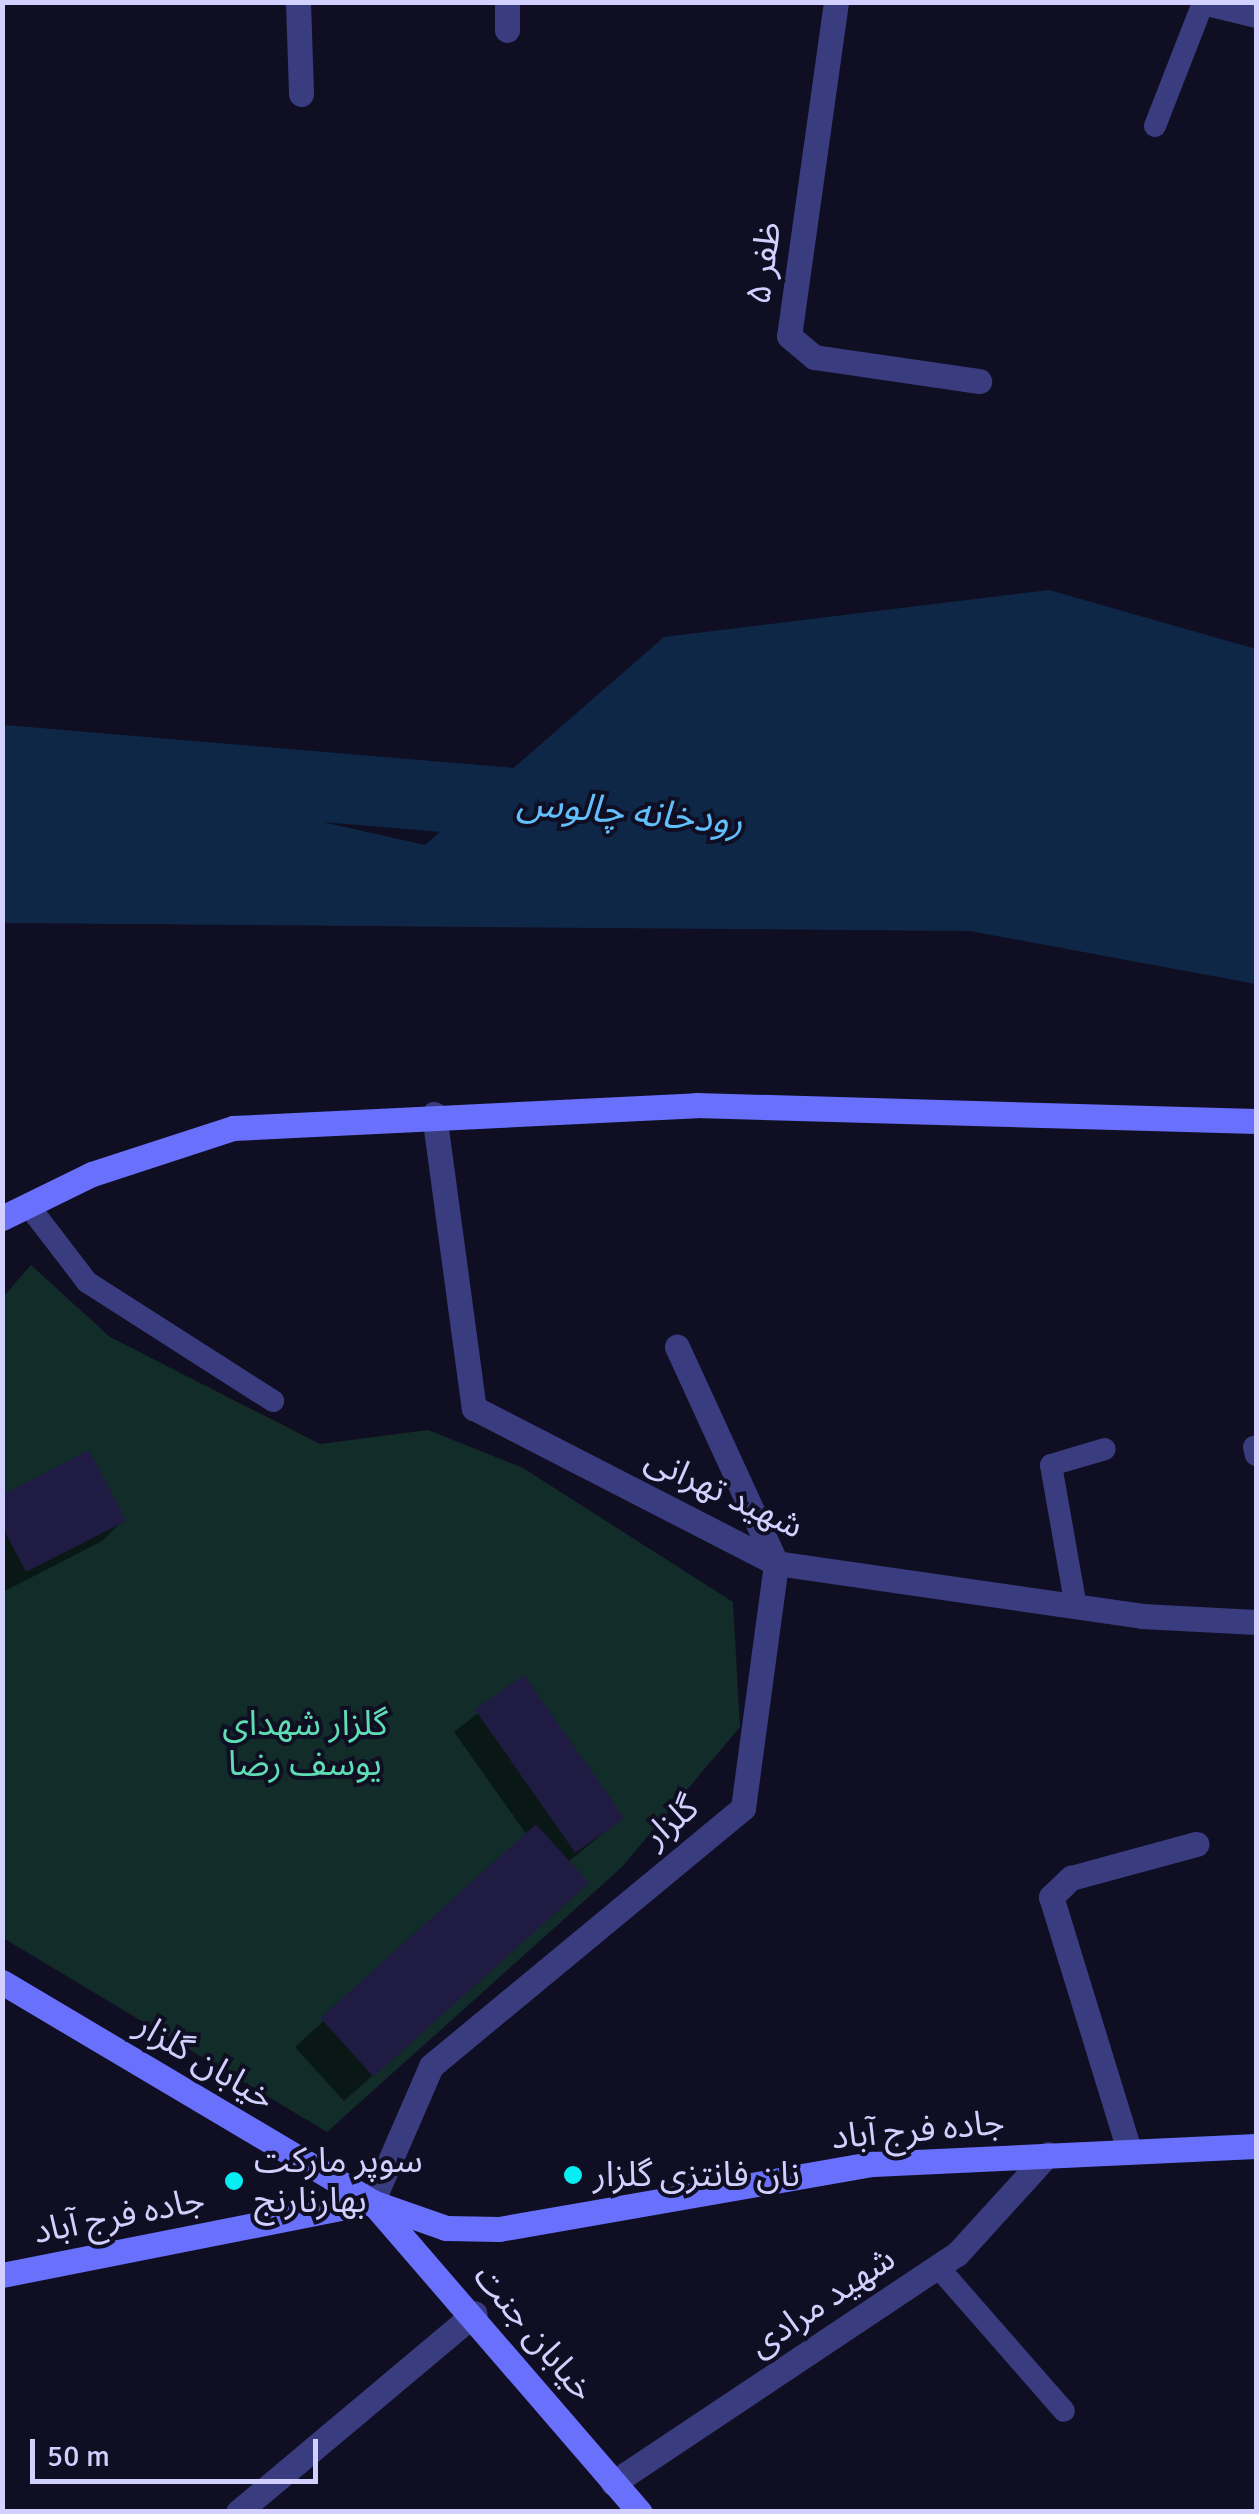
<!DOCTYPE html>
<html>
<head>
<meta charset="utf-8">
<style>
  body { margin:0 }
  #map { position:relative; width:1259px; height:2514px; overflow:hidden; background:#100e22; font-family:Signika,"Noto Sans Arabic",sans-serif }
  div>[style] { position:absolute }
  .green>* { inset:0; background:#112c29 }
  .water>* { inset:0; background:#0e2746 }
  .shadow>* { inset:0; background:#0007 }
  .river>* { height:70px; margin:-35px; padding:0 35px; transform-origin:35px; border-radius:35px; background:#0e2746 }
  .building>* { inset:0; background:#201b42; transform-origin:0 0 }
  .lane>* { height:22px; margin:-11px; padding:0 11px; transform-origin:11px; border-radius:11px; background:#3a3c80 }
  .street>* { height:25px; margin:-12.5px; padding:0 12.5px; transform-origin:12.5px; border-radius:12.5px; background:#3a3c80 }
  .secondary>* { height:25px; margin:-12.5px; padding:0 12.5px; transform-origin:12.5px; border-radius:12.5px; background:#6970fc }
  .dots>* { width:28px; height:28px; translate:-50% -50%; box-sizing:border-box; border:5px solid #100e22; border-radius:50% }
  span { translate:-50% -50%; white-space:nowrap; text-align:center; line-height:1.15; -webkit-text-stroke:8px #100e22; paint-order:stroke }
  .street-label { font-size:35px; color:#d2d0fe }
  .park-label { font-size:35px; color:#5edcb3 }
  .poi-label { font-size:35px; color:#d2d0fe }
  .left { translate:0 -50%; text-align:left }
  .water-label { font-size:38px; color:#61bffb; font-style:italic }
  .frame { position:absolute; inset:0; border:5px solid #d2d0fe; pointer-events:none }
  .scale { position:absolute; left:30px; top:2439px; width:288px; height:45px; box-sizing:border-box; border:5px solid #d2d0fe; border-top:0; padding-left:12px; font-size:30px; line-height:35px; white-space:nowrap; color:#d2d0fe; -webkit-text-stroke:8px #100e22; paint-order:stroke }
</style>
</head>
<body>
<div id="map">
  <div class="green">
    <div style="clip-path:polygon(31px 1265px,110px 1337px,320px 1444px,428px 1430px,523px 1468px,733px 1602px,740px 1727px,621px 1868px,327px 2132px,3px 1938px,2px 1298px)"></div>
  </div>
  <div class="water">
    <div style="clip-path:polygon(1049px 590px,1256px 649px,1256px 984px,970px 931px,3px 923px,3px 750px,425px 845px,664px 637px)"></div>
  </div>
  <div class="shadow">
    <div style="clip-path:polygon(2px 1497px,123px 1520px,102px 1541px,5px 1591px)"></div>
    <div style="clip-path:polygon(523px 1678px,622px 1818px,568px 1862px,558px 1909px,344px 2101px,295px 2047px,527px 1835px,454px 1732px)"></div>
  </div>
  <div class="river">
    <div style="left:2px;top:760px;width:572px;rotate:4.81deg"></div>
  </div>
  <div class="building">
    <div style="clip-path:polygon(89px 1450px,126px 1521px,26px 1572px,2px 1526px,2px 1495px)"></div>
    <div style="left:524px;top:1675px;width:175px;height:60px;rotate:55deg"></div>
    <div style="left:536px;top:1824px;width:79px;height:290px;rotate:48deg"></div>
  </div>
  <div class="lane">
    <div style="left:1155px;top:126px;width:132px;rotate:-68.7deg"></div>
    <div style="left:28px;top:1205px;width:97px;rotate:52.5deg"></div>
    <div style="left:87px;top:1282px;width:221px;rotate:32.6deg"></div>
    <div style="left:1254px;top:1447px;width:8px;rotate:76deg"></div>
    <div style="left:1076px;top:1607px;width:144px;rotate:-100deg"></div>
    <div style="left:1051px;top:1465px;width:56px;rotate:-16.5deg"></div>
    <div style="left:938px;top:2267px;width:191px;rotate:48.8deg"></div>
  </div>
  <div class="street">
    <div style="left:298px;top:2px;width:92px;rotate:88.1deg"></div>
    <div style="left:836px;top:2px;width:337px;rotate:98deg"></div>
    <div style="left:789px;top:336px;width:33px;rotate:40deg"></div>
    <div style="left:814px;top:357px;width:167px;rotate:8.3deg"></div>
    <div style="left:1203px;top:2px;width:55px;rotate:13.8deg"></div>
    <div style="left:507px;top:30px;width:28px;rotate:-90deg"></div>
    <div style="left:434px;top:1114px;width:297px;rotate:82.3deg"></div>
    <div style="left:474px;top:1408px;width:339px;rotate:27.2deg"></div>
    <div style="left:776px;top:1563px;width:370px;rotate:8.2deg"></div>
    <div style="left:1142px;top:1616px;width:114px;rotate:3deg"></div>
    <div style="left:1129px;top:2150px;width:265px;rotate:-107.1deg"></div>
    <div style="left:1051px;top:1897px;width:28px;rotate:-44deg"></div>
    <div style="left:1071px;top:1878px;width:130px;rotate:-15.2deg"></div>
    <div style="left:372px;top:2202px;width:148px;rotate:-66.5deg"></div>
    <div style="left:431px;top:2066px;width:405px;rotate:-39.6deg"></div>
    <div style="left:743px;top:1808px;width:247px;rotate:-82.3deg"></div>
    <div style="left:776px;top:1563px;width:238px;rotate:-114.6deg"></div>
    <div style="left:613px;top:2483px;width:413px;rotate:-33.7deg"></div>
    <div style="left:957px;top:2254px;width:135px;rotate:-47.7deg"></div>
    <div style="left:238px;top:2512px;width:309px;rotate:-40deg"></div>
  </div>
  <div class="secondary">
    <div style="left:2px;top:1218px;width:100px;rotate:-26.1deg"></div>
    <div style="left:92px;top:1174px;width:148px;rotate:-18.1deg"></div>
    <div style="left:233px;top:1128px;width:464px;rotate:-2.8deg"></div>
    <div style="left:696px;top:1105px;width:560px;rotate:1.64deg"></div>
    <div style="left:2px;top:1982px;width:430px;rotate:30.7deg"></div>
    <div style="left:372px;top:2202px;width:410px;rotate:49.2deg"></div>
    <div style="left:2px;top:2275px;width:377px;rotate:-11.2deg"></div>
    <div style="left:372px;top:2202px;width:78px;rotate:19.4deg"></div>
    <div style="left:446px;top:2228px;width:53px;rotate:1.1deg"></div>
    <div style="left:499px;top:2229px;width:380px;rotate:-9.9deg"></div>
    <div style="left:873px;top:2164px;width:383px;rotate:-2.7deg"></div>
  </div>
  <div class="dots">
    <div style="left:573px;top:2175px;background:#06eef4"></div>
    <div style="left:234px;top:2181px;background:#06eef4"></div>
  </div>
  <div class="street-label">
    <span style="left:764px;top:263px;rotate:-82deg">ظفر ۵</span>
    <span style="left:724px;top:1493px;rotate:25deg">شهید تهرانی</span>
    <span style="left:671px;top:1822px;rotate:-40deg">گلزار</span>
    <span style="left:205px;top:2062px;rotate:31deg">خیابان گلزار</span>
    <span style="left:918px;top:2130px;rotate:-5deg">جاده فرج آباد</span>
    <span style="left:119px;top:2216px;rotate:-11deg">جاده فرج آباد</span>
    <span style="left:822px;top:2302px;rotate:-34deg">شهید مرادی</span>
    <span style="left:534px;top:2333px;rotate:50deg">خیابان جنت</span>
  </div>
  <div class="park-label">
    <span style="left:305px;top:1744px">گلزار شهدای<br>یوسف رضا</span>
  </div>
  <div class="poi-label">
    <span class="left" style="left:254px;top:2181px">سوپر مارکت<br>بهارنارنج</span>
    <span class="left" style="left:593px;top:2175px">نان فانتزی گلزار</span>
  </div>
  <div class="water-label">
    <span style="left:630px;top:812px;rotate:5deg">رودخانه چالوس</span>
  </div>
  <div class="frame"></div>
  <div class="scale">50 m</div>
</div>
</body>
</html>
